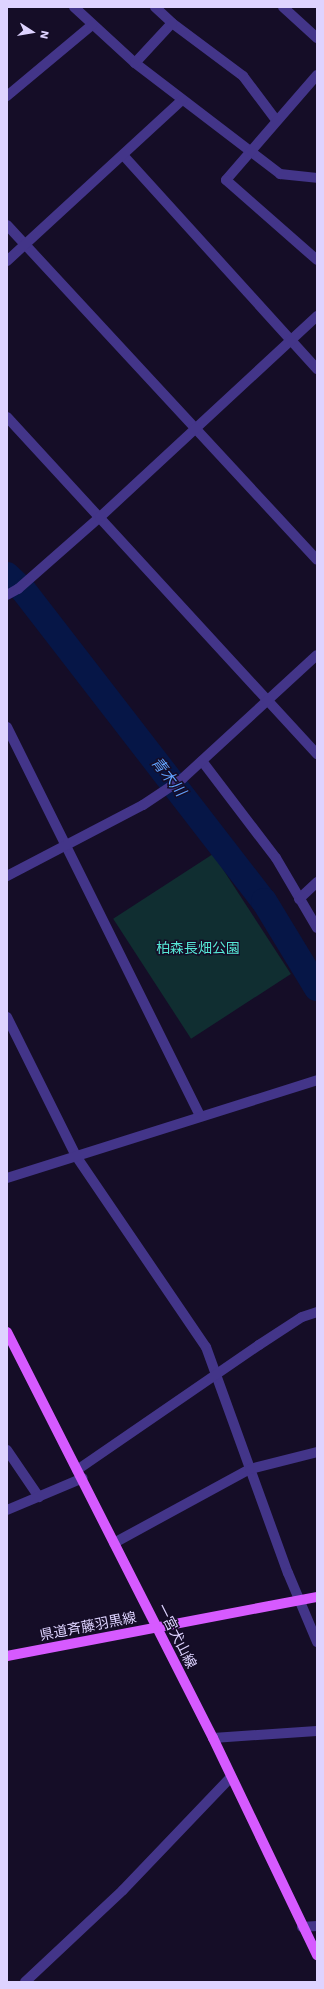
<!DOCTYPE html>
<html>
<head>
<meta charset="utf-8">
<style>
  body { margin:0 }
  #map { position:relative; width:324px; height:1989px; overflow:hidden; background:#150d27; font-family:"Work Sans","Noto Sans JP",sans-serif }
  div>[style] { position:absolute }
  .green>* { inset:0; background:#102e31; transform-origin:0 0 }
  .river>* { height:26px; margin:-13px; padding:0 13px; transform-origin:13px; border-radius:13px; background:#061647 }
  .minor>* { height:10px; margin:-5px; padding:0 5px; transform-origin:5px; border-radius:5px; background:#433589 }
  .major>* { height:10px; margin:-5px; padding:0 5px; transform-origin:5px; border-radius:5px; background:#d65aff }
  span { translate:-50% -50%; white-space:nowrap; text-align:center; line-height:1.15; -webkit-text-stroke:3px #150d27; paint-order:stroke }
  .park-label { font-size:14px; color:#56e8d6 }
  .street-label { font-size:14px; color:#ded3ff }
  .water-label { font-size:15px; color:#61a2ff; font-style:italic }
  .frame { position:absolute; inset:0; border:8px solid #ded3ff; pointer-events:none }
  .north { position:absolute; left:12px; top:12px; width:40px; height:40px; -webkit-text-stroke:3px #150d27; paint-order:stroke; rotate:102deg; font-size:11px; font-weight:700; line-height:16px; text-align:center; color:#ded3ff }
  .north::after { content:''; display:block; margin:auto; width:14px; height:18px; background:#ded3ff; clip-path:polygon(50% 0,100% 100%,50% 72%,0 100%) }
</style>
</head>
<body>
<div id="map">
  <div class="green">
    <div style="left:213px;top:854px;width:143px;height:119px;rotate:57deg"></div>
  </div>
  <div class="river">
    <div style="left:7px;top:575px;width:23px;rotate:43deg"></div>
    <div style="left:24px;top:591px;width:392px;rotate:52.3deg"></div>
    <div style="left:264px;top:901px;width:102px;rotate:58.7deg"></div>
  </div>
  <div class="minor">
    <div style="left:74px;top:7px;width:83px;rotate:42.6deg"></div>
    <div style="left:135px;top:63px;width:183px;rotate:37.4deg"></div>
    <div style="left:280px;top:174px;width:37px;rotate:6deg"></div>
    <div style="left:155px;top:7px;width:23px;rotate:43deg"></div>
    <div style="left:172px;top:23px;width:89px;rotate:36.7deg"></div>
    <div style="left:243px;top:76px;width:55px;rotate:53.1deg"></div>
    <div style="left:283px;top:7px;width:46px;rotate:42.4deg"></div>
    <div style="left:135px;top:63px;width:54px;rotate:-47.2deg"></div>
    <div style="left:317px;top:75px;width:139px;rotate:130.9deg"></div>
    <div style="left:226px;top:180px;width:121px;rotate:41.3deg"></div>
    <div style="left:7px;top:96px;width:111px;rotate:-39.9deg"></div>
    <div style="left:123px;top:155px;width:289px;rotate:47.8deg"></div>
    <div style="left:7px;top:225px;width:456px;rotate:47.2deg"></div>
    <div style="left:7px;top:261px;width:238px;rotate:-42.6deg"></div>
    <div style="left:7px;top:417px;width:458px;rotate:47.4deg"></div>
    <div style="left:7px;top:595px;width:13px;rotate:-29deg"></div>
    <div style="left:18px;top:589px;width:109px;rotate:-41.3deg"></div>
    <div style="left:100px;top:517px;width:296px;rotate:-42.8deg"></div>
    <div style="left:7px;top:727px;width:433px;rotate:63.6deg"></div>
    <div style="left:202px;top:761px;width:122px;rotate:52.7deg"></div>
    <div style="left:276px;top:858px;width:81px;rotate:59.6deg"></div>
    <div style="left:7px;top:876px;width:153px;rotate:-27.6deg"></div>
    <div style="left:143px;top:805px;width:47px;rotate:-33.7deg"></div>
    <div style="left:182px;top:779px;width:183px;rotate:-42.6deg"></div>
    <div style="left:299px;top:899px;width:25px;rotate:-43deg"></div>
    <div style="left:7px;top:1017px;width:155px;rotate:63.6deg"></div>
    <div style="left:76px;top:1156px;width:231px;rotate:55.8deg"></div>
    <div style="left:206px;top:1347px;width:240px;rotate:70.1deg"></div>
    <div style="left:288px;top:1573px;width:75px;rotate:67.2deg"></div>
    <div style="left:7px;top:1178px;width:325px;rotate:-17.5deg"></div>
    <div style="left:7px;top:1450px;width:57px;rotate:55.8deg"></div>
    <div style="left:77px;top:1470px;width:221px;rotate:-34.5deg"></div>
    <div style="left:259px;top:1345px;width:51px;rotate:-33.1deg"></div>
    <div style="left:302px;top:1317px;width:16px;rotate:-18deg"></div>
    <div style="left:7px;top:1510px;width:82px;rotate:-22.8deg"></div>
    <div style="left:114px;top:1543px;width:155px;rotate:-28.6deg"></div>
    <div style="left:250px;top:1469px;width:69px;rotate:-14.2deg"></div>
    <div style="left:213px;top:1738px;width:104px;rotate:-3.9deg"></div>
    <div style="left:302px;top:1927px;width:15px;rotate:-4deg"></div>
    <div style="left:25px;top:1982px;width:134px;rotate:-43.2deg"></div>
    <div style="left:123px;top:1890px;width:156px;rotate:-46.3deg"></div>
  </div>
  <div class="major">
    <div style="left:7px;top:1332px;width:455px;rotate:63.1deg"></div>
    <div style="left:213px;top:1738px;width:241px;rotate:64.4deg"></div>
    <div style="left:7px;top:1656px;width:316px;rotate:-10.8deg"></div>
  </div>
  <div class="park-label">
    <span style="left:198px;top:948px">柏森長畑公園</span>
  </div>
  <div class="street-label">
    <span style="left:88px;top:1626px;rotate:-11deg">県道斉藤羽黒線</span>
    <span style="left:177px;top:1636px;rotate:63deg">一宮犬山線</span>
  </div>
  <div class="water-label">
    <span style="left:168px;top:777px;rotate:52deg">青木川</span>
  </div>
  <div class="frame"></div>
  <div class="north">N</div>
</div>
</body>
</html>
